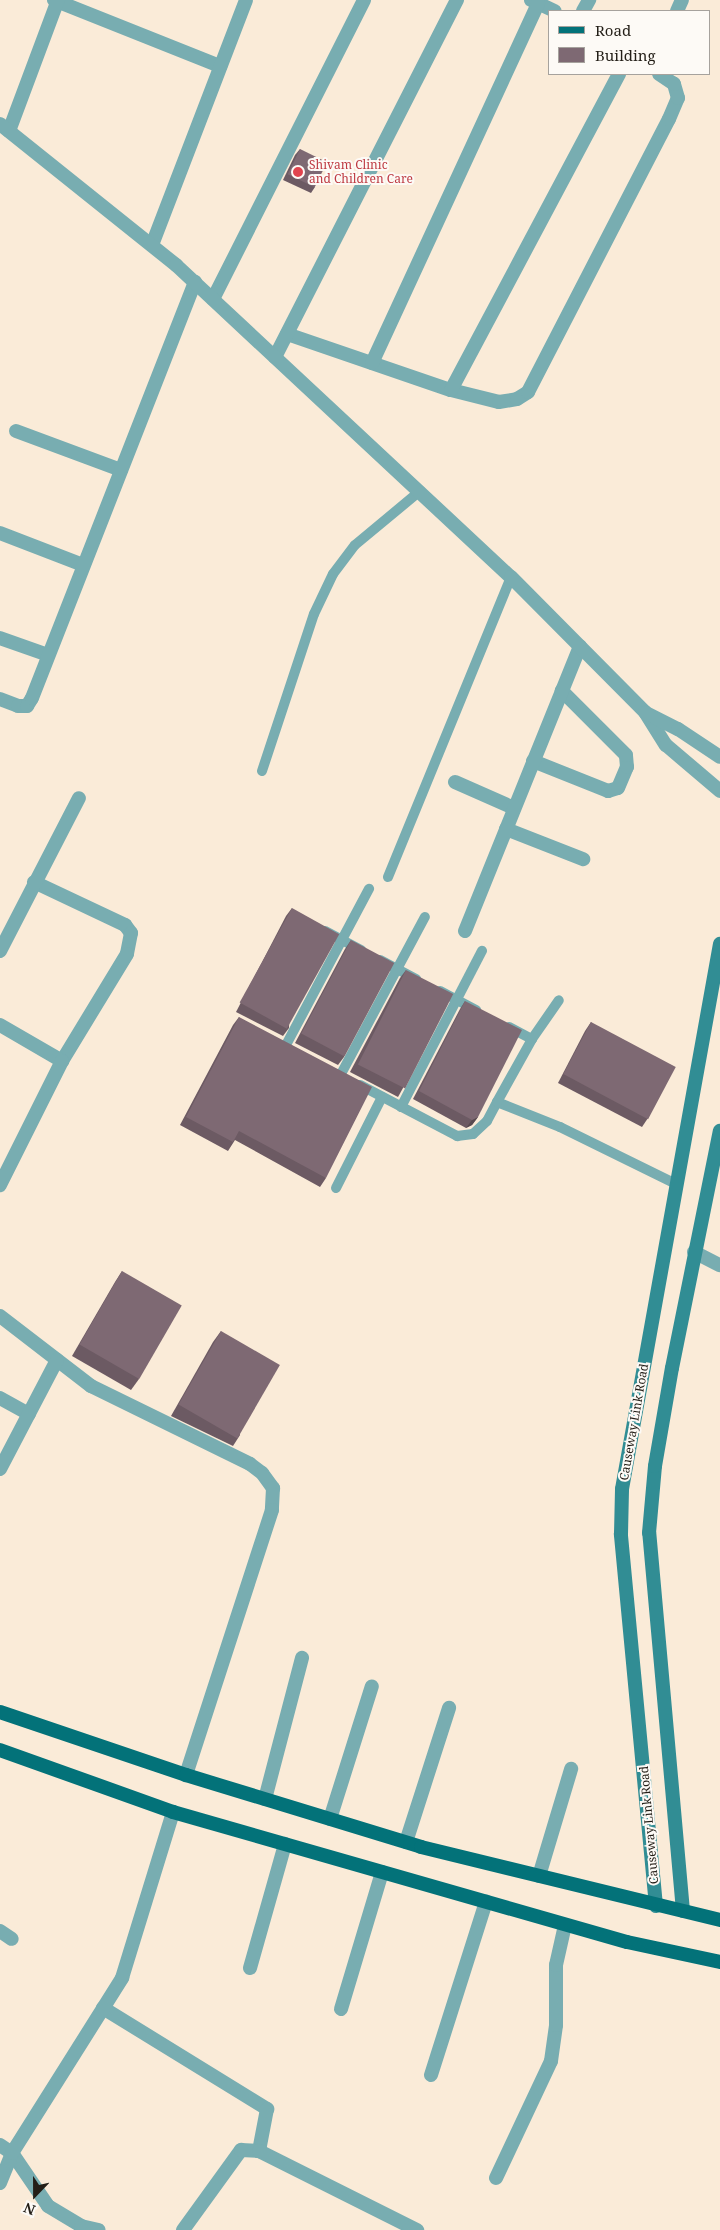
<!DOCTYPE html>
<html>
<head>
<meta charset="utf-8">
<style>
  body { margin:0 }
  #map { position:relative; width:720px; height:2230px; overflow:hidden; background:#faebd8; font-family:"Noto Serif",serif }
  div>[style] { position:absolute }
  .service>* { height:10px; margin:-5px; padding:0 5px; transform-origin:5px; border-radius:5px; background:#78adb1 }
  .minor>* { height:14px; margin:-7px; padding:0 7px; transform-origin:7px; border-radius:7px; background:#78adb1 }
  .tertiary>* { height:14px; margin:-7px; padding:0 7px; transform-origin:7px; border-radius:7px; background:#78adb1 }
  .secondary>* { height:14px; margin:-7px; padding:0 7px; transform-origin:7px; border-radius:7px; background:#318d94 }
  .primary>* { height:14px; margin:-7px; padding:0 7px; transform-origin:7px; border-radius:7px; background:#037279 }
  .wall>* { inset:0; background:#6c5a63 }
  .shaded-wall>* { inset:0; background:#584a50 }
  .building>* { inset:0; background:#7e6973; transform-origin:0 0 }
  .dots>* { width:14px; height:14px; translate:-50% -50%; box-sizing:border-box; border:2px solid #fdfaf6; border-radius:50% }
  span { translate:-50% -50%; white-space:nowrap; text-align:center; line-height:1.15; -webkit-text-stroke:4px #fdfaf6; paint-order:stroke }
  .health-label { font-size:12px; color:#be3a42 }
  .left { translate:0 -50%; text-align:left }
  .street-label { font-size:12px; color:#231e17 }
  .legend { position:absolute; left:548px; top:10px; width:162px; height:65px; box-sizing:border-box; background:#fdfaf6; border:1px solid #a6a29d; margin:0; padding:6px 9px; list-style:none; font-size:15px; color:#231e17 }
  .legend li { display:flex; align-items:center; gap:10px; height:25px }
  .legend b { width:25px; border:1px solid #a6a29d }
  .north { position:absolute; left:10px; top:2170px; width:50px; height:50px; -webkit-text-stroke:4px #fdfaf6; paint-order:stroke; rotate:202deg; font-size:14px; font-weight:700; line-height:20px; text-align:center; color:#231e17 }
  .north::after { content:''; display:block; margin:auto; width:18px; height:22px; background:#231e17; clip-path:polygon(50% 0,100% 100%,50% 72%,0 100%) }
</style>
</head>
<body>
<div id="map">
  <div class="service">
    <div style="left:262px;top:771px;width:165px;rotate:-71.7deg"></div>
    <div style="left:314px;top:614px;width:44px;rotate:-64.6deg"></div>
    <div style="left:333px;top:574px;width:36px;rotate:-53deg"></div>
    <div style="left:355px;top:545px;width:85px;rotate:-39.7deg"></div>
    <div style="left:388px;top:877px;width:324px;rotate:-67.7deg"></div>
    <div style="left:325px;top:931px;width:41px;rotate:27.8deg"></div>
    <div style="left:380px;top:960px;width:41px;rotate:27.8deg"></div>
    <div style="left:440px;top:991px;width:41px;rotate:27.8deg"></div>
    <div style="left:509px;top:1027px;width:26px;rotate:28deg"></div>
    <div style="left:286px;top:1045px;width:177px;rotate:-62deg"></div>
    <div style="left:341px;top:1074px;width:178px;rotate:-61.9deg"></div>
    <div style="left:360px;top:1085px;width:110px;rotate:27.7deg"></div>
    <div style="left:457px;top:1136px;width:16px;rotate:-7deg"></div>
    <div style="left:473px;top:1134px;width:19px;rotate:-43deg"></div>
    <div style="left:487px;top:1121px;width:21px;rotate:-62deg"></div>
    <div style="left:497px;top:1102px;width:68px;rotate:21.6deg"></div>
    <div style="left:560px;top:1127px;width:131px;rotate:26.2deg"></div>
    <div style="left:497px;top:1102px;width:72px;rotate:-60.9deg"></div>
    <div style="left:532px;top:1039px;width:47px;rotate:-55.3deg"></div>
    <div style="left:401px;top:1107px;width:176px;rotate:-62.6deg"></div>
    <div style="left:336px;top:1188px;width:102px;rotate:-63.2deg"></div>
  </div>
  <div class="minor">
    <div style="left:54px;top:0;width:179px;rotate:21.7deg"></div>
    <div style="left:531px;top:0;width:26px;rotate:25deg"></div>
    <div style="left:583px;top:11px;width:13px;rotate:-61deg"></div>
    <div style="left:677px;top:11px;width:12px;rotate:-66deg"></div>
    <div style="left:9px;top:131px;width:140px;rotate:-69.5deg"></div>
    <div style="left:152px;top:245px;width:262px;rotate:-69deg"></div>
    <div style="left:213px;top:299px;width:335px;rotate:-63.2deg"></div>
    <div style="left:287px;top:334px;width:173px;rotate:18.9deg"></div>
    <div style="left:451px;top:390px;width:49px;rotate:14deg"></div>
    <div style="left:499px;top:402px;width:18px;rotate:-9deg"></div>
    <div style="left:517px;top:399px;width:13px;rotate:-32deg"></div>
    <div style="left:528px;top:392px;width:307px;rotate:-62.7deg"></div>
    <div style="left:669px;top:119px;width:23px;rotate:-67deg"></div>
    <div style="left:678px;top:98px;width:15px;rotate:-106deg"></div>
    <div style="left:674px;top:84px;width:18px;rotate:-146deg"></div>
    <div style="left:275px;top:357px;width:401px;rotate:-63deg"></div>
    <div style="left:372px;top:363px;width:396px;rotate:-65.2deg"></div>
    <div style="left:451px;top:390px;width:358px;rotate:-62deg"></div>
    <div style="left:16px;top:431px;width:112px;rotate:20.4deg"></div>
    <div style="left:0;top:533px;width:89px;rotate:21.1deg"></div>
    <div style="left:0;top:638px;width:51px;rotate:19.5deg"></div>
    <div style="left:0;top:699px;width:19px;rotate:21deg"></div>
    <div style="left:18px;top:706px;width:9px"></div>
    <div style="left:27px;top:706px;width:9px;rotate:-58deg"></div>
    <div style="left:32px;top:698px;width:447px;rotate:-68.6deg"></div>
    <div style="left:533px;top:761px;width:81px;rotate:21.8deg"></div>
    <div style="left:608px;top:791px;width:10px;rotate:-17deg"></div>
    <div style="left:618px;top:788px;width:23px;rotate:-67deg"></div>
    <div style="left:627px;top:767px;width:12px;rotate:-95deg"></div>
    <div style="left:626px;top:755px;width:91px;rotate:-135deg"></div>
    <div style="left:455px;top:782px;width:64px;rotate:23.8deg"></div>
    <div style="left:506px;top:829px;width:83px;rotate:21.3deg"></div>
    <div style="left:34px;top:882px;width:101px;rotate:25.3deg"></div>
    <div style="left:125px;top:925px;width:10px;rotate:53deg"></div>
    <div style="left:131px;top:933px;width:21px;rotate:101deg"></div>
    <div style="left:127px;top:954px;width:125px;rotate:121.3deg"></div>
    <div style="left:465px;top:931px;width:307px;rotate:-68deg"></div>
    <div style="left:0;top:951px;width:172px;rotate:-62.7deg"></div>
    <div style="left:0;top:1025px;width:72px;rotate:30.1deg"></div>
    <div style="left:62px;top:1061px;width:139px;rotate:116.6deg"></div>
    <div style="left:694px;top:1252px;width:29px;rotate:27deg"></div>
    <div style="left:0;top:1316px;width:115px;rotate:37.6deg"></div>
    <div style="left:91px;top:1386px;width:177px;rotate:26.1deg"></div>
    <div style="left:250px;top:1464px;width:15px;rotate:37deg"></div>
    <div style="left:262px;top:1473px;width:19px;rotate:54deg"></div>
    <div style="left:273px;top:1488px;width:22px;rotate:93deg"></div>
    <div style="left:272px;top:1510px;width:279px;rotate:108deg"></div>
    <div style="left:0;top:1398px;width:33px;rotate:29deg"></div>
    <div style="left:0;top:1469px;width:123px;rotate:-62.4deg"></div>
    <div style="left:265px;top:1799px;width:146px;rotate:-75.3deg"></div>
    <div style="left:330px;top:1819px;width:139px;rotate:-72.5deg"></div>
    <div style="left:406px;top:1842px;width:141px;rotate:-72.2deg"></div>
    <div style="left:539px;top:1876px;width:112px;rotate:-73.3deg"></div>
    <div style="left:0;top:1931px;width:14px;rotate:34deg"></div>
    <div style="left:250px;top:1968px;width:129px;rotate:-74.2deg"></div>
    <div style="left:103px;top:2008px;width:193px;rotate:31.6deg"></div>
    <div style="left:267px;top:2109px;width:43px;rotate:100.8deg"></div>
    <div style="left:341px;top:2009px;width:143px;rotate:-73.3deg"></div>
    <div style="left:431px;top:2075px;width:182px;rotate:-72.4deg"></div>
    <div style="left:0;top:2145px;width:14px;rotate:34deg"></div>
    <div style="left:12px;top:2153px;width:64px;rotate:55.8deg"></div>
    <div style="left:48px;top:2206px;width:39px;rotate:31deg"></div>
    <div style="left:81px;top:2226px;width:18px;rotate:13deg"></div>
    <div style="left:496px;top:2178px;width:129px;rotate:-64.8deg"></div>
    <div style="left:551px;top:2061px;width:36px;rotate:-82deg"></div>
    <div style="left:556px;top:2025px;width:60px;rotate:-90deg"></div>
    <div style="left:556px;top:1965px;width:41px;rotate:-77.3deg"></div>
    <div style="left:183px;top:2230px;width:99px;rotate:-54.1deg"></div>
    <div style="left:241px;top:2150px;width:18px;rotate:3deg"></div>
    <div style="left:259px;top:2151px;width:177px;rotate:26.6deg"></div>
  </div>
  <div class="tertiary">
    <div style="left:0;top:124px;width:226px;rotate:38.7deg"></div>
    <div style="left:176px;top:265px;width:458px;rotate:43deg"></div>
    <div style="left:511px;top:577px;width:190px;rotate:45.2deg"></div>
    <div style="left:645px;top:712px;width:39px;rotate:58deg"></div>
    <div style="left:666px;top:745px;width:71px;rotate:40.4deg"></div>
    <div style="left:646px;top:713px;width:36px;rotate:27deg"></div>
    <div style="left:678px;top:729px;width:50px;rotate:33.7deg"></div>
    <div style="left:0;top:2183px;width:32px;rotate:-68deg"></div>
    <div style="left:12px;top:2153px;width:207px;rotate:-57.8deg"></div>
    <div style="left:122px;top:1978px;width:174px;rotate:-72.9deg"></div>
  </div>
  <div class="secondary">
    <div style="left:656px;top:1906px;width:374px;rotate:-95.4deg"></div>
    <div style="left:621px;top:1534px;width:45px;rotate:-88.7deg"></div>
    <div style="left:622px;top:1489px;width:554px;rotate:-79.81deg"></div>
    <div style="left:683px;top:1911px;width:380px;rotate:-95.1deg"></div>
    <div style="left:649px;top:1533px;width:67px;rotate:-84.9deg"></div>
    <div style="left:655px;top:1466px;width:99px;rotate:-80.2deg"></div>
    <div style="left:672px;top:1368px;width:242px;rotate:-78.6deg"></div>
  </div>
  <div class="primary">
    <div style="left:0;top:1712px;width:196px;rotate:18.7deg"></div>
    <div style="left:186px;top:1775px;width:246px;rotate:17deg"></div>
    <div style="left:421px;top:1847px;width:308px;rotate:13.7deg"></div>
    <div style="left:0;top:1750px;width:184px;rotate:19.7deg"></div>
    <div style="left:173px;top:1812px;width:472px;rotate:16deg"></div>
    <div style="left:627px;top:1942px;width:95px;rotate:12.1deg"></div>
  </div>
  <div class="wall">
    <div style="clip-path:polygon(300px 149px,315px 187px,311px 193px,283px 180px,295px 155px)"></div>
    <div style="clip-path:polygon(292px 908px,289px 1028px,283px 1036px,236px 1012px,286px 916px)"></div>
    <div style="clip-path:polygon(351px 940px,344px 1057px,338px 1065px,295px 1043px,345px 949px)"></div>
    <div style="clip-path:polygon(406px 970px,403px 1088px,398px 1097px,350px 1072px,400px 978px)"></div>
    <div style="clip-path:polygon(465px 1001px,478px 1117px,472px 1125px,466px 1128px,413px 1099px,460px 1009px)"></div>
    <div style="clip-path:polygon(239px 1017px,326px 1178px,320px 1187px,235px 1140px,228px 1151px,180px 1125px,233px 1025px)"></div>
    <div style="clip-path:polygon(591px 1022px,648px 1118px,642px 1127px,558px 1083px,585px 1031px)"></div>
    <div style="clip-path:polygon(122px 1271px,139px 1379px,131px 1390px,72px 1356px,115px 1282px)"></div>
    <div style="clip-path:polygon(221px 1331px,240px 1435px,233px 1446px,171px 1416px,213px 1342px)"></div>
  </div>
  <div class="shaded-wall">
    <div style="clip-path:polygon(478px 1117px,472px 1125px,466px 1128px,472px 1120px)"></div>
  </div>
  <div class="building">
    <div style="left:300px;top:149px;width:30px;height:28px;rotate:26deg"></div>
    <div style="left:292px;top:908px;width:54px;height:108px;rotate:29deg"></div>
    <div style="left:351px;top:940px;width:49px;height:106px;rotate:28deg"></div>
    <div style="left:406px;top:970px;width:53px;height:106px;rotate:27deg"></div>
    <div style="clip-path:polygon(465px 1001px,522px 1030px,478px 1117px,472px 1120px,419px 1091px)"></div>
    <div style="clip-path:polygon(239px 1017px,372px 1087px,326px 1178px,239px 1131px,233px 1142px,186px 1117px)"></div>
    <div style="left:591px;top:1022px;width:96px;height:59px;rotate:28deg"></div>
    <div style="left:122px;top:1271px;width:69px;height:85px;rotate:30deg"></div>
    <div style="left:221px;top:1331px;width:68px;height:85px;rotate:30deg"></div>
  </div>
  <div class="dots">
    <div style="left:298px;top:172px;background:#e0444e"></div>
  </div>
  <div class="health-label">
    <span class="left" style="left:309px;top:172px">Shivam Clinic<br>and Children Care</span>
  </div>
  <div class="street-label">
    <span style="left:634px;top:1422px;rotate:-80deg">Causeway Link Road</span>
    <span style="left:649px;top:1825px;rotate:-95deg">Causeway Link Road</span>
  </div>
  <ul class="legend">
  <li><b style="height:6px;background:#037279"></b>Road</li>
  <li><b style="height:14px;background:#7e6973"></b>Building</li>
  </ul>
  <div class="north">N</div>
</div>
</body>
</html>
